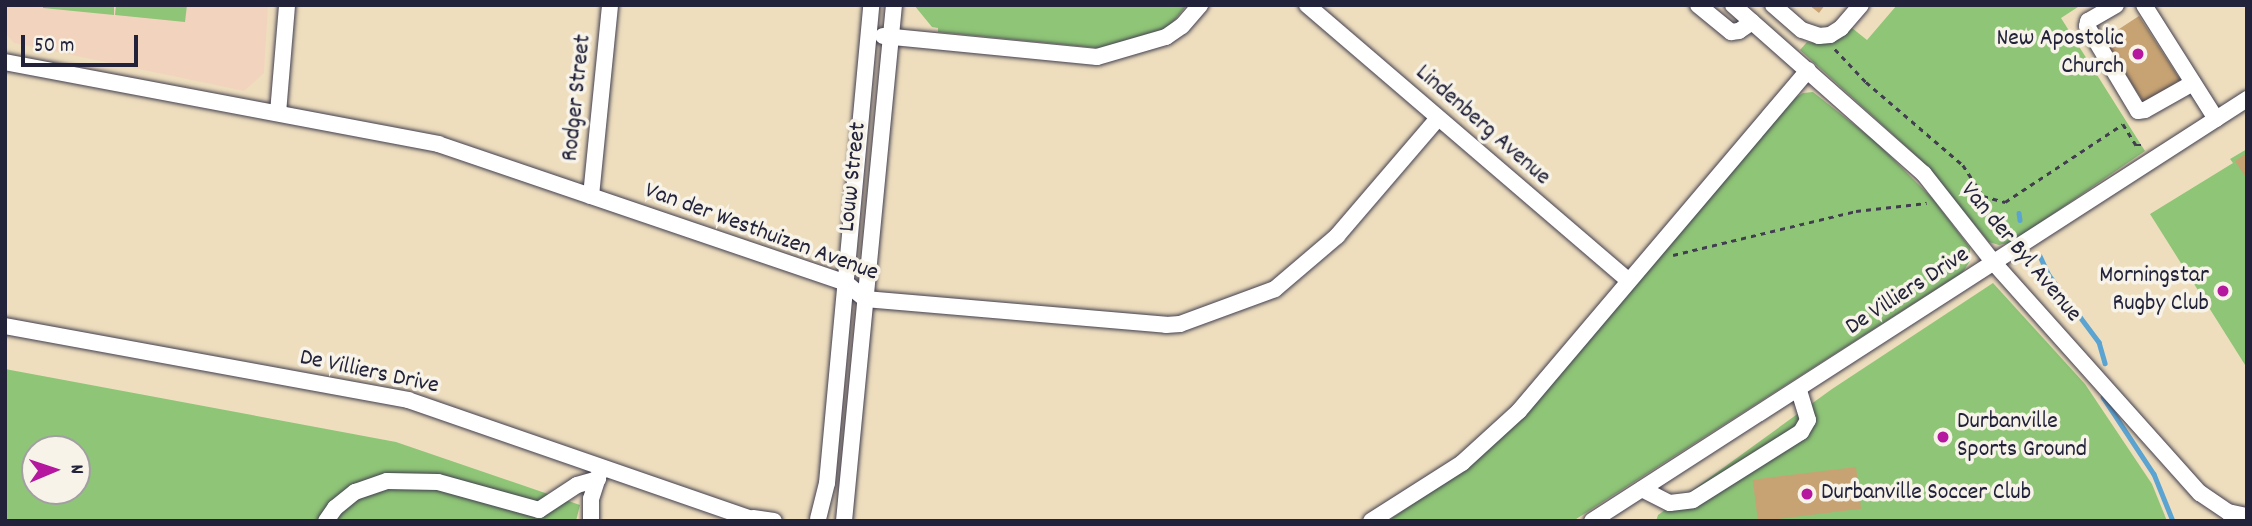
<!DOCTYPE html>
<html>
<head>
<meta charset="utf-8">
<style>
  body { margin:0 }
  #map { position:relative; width:2252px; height:526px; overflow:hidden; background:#eedebe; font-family:Dekko,sans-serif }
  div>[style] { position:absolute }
  .built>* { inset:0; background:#f2d4be }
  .green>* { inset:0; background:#8fc577 }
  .stream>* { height:4.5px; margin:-2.25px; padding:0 2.25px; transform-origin:2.25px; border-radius:2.25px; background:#5ba4d2 }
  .building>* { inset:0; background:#c7a373; transform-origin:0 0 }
  .path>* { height:2.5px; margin-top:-1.25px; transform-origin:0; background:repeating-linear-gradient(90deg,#413e4f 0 5px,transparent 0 10px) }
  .roads { filter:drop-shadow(0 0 2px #413e4f) drop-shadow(0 0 2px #413e4f) }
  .minor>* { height:16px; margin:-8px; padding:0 8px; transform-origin:8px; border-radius:8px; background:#fff }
  .dots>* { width:19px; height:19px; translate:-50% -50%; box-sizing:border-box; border:4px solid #f7f3e8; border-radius:50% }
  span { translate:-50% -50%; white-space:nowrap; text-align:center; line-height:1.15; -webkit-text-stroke:7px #f7f3e8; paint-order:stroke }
  .poi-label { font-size:24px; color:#22223b }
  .right { translate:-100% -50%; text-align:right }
  .left { translate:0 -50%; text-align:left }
  .street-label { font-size:24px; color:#22223b }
  .frame { position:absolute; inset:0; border:7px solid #22223b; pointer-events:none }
  .north { position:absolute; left:21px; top:435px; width:70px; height:70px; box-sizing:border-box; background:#f7f3e8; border:2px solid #a29fa3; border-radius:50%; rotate:88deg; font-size:19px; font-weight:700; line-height:28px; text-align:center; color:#22223b }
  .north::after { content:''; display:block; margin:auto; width:24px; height:32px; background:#b5179e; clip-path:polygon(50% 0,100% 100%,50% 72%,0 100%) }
  .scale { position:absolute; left:21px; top:35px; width:117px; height:32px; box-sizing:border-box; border:4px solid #22223b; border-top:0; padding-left:9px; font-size:21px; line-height:24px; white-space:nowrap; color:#22223b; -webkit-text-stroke:5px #f7f3e8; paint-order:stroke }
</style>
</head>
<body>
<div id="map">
  <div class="built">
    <div style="clip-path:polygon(5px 5px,268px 5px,264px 73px,244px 91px,14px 43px,5px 33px)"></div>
  </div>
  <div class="green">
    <div style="clip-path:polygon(43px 5px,114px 5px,114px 15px,43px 8px)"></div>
    <div style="clip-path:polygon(116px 5px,187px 5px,185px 22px,115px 15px)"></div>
    <div style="clip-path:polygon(914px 5px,1187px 5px,1168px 28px,1098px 48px,938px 32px,938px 28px,932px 27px)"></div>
    <div style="clip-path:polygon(1897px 5px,2081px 5px,2061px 18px,2145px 151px,2012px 242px,1999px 245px,1989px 242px,1922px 161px,1800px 50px,1807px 42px,1820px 44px,1838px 39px,1852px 28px,1867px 40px)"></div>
    <div style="clip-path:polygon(1813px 92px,1876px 142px,1933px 199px,1970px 248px,1970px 261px,1963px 272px,1573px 521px,1388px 521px,1468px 466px,1555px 377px,1795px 98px,1803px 93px)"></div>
    <div style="clip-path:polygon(2247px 149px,2247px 368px,2150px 214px,2233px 163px,2230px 159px)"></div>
    <div style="clip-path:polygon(1993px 283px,2085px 384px,2152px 484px,2167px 521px,1656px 521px,1658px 515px,1832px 389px)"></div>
    <div style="clip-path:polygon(evenodd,5px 369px,396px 442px,580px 505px,576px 521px,5px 521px,5px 369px,35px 449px,77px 449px,77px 491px,35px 491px,35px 449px)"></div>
  </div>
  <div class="stream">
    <div style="left:2019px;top:213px;width:7px;rotate:82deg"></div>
    <div style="left:2040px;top:256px;width:21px;rotate:65deg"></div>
    <div style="left:2049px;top:275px;width:84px;rotate:53.3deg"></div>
    <div style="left:2099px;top:342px;width:22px;rotate:74deg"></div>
    <div style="left:2103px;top:397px;width:92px;rotate:56.5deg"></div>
    <div style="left:2154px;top:474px;width:51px;rotate:68deg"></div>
  </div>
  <div class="building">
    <div style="clip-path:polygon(1809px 5px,1825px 5px,1819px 13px)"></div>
    <div style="left:2139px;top:16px;width:76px;height:43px;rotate:57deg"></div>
    <div style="clip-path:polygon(2247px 153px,2247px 179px,2235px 161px)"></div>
    <div style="left:1856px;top:467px;width:42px;height:104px;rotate:83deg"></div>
  </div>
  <div class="path">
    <div style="left:1835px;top:49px;width:45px;rotate:46.8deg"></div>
    <div style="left:1866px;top:82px;width:128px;rotate:40.6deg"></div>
    <div style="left:1963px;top:165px;width:37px;rotate:57deg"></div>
    <div style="left:1983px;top:196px;width:23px;rotate:15deg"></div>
    <div style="left:2005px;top:202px;width:141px;rotate:-33.5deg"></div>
    <div style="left:2123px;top:124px;width:25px;rotate:58deg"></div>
    <div style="left:2136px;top:145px;width:8px"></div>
    <div style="left:1673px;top:255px;width:188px;rotate:-13.5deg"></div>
    <div style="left:1856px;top:211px;width:71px;rotate:-6.4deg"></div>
  </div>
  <div class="roads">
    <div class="minor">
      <div style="left:1307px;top:5px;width:423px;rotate:40.6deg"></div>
      <div style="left:1698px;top:5px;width:43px;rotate:39.3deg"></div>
      <div style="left:1731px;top:32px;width:8px;rotate:-7deg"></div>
      <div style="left:1739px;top:31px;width:16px;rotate:-35deg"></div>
      <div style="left:1733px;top:5px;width:255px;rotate:41.5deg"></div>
      <div style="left:1924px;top:174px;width:113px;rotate:51.8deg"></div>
      <div style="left:1994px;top:263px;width:309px;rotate:48.2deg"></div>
      <div style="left:2200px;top:493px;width:34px;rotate:34deg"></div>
      <div style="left:2228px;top:512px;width:19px;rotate:12deg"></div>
      <div style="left:1773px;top:5px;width:38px;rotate:41deg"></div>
      <div style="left:1802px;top:30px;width:18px;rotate:19deg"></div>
      <div style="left:1819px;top:36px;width:11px;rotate:-5deg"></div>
      <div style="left:1830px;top:35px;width:13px;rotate:-32deg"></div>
      <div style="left:1841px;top:28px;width:30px;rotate:-49deg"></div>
      <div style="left:2116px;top:5px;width:32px;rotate:150deg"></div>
      <div style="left:2088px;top:21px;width:5px;rotate:101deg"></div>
      <div style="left:2087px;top:26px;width:99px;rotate:59deg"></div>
      <div style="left:2138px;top:111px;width:7px;rotate:-8deg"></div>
      <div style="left:2145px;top:110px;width:55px;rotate:-29.4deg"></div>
      <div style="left:2144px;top:5px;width:135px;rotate:57.7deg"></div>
      <div style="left:883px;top:36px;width:215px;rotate:5.6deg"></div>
      <div style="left:1097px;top:57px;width:72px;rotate:-16.2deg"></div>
      <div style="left:1166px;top:37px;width:19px;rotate:-35deg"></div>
      <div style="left:1182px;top:26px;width:28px;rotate:-49deg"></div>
      <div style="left:5px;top:62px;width:441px;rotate:10.7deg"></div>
      <div style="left:438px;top:144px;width:431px;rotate:18.8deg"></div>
      <div style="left:846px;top:283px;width:25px;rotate:40deg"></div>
      <div style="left:865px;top:299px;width:302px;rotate:4.9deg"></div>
      <div style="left:1166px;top:325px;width:14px;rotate:-4deg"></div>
      <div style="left:1180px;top:324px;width:101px;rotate:-20.2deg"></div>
      <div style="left:1275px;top:289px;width:82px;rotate:-40.5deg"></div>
      <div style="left:1337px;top:236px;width:155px;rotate:-49.4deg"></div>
      <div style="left:278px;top:113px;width:108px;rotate:-85.2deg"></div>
      <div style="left:591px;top:196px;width:192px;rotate:-84.3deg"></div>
      <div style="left:5px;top:326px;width:410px;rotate:10.4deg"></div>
      <div style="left:408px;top:400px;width:370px;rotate:19.1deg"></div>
      <div style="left:1642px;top:489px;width:31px;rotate:27deg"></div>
      <div style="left:1670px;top:503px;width:23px;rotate:-7deg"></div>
      <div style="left:1693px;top:500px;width:128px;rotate:-32.2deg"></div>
      <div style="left:1801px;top:432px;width:14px;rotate:-60deg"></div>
      <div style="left:1808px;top:420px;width:31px;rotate:-107deg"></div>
      <div style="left:753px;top:518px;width:21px;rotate:8deg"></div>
      <div style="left:818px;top:519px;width:37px;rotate:-76deg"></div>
      <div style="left:827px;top:483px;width:480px;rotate:-84.7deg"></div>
      <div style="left:326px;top:521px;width:16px;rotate:-55deg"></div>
      <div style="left:335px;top:508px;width:26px;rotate:-39deg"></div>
      <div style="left:355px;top:492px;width:34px;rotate:-19deg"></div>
      <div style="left:387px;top:481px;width:51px;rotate:1.1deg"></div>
      <div style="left:438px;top:482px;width:105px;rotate:15.5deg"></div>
      <div style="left:539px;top:510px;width:45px;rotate:-33.3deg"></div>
      <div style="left:577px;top:485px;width:22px;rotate:-16deg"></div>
      <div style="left:591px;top:521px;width:22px;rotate:-90deg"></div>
      <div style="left:591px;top:499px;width:28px;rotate:-72deg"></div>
      <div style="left:844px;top:521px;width:518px;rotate:-84.47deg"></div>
      <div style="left:1371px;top:521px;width:108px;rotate:-32.5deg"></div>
      <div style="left:1462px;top:463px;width:77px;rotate:-42.4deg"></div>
      <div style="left:1519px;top:411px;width:447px;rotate:-49.7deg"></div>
      <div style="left:1592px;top:521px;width:779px;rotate:-32.79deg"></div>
    </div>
  </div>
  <div class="dots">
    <div style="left:2138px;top:54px;background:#b5179e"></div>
    <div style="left:2223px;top:291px;background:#b5179e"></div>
    <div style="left:1943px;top:437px;background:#b5179e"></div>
    <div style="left:1807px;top:494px;background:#b5179e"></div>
  </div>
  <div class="poi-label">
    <span class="right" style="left:2124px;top:54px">New Apostolic<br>Church</span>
    <span class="right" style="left:2209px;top:291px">Morningstar<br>Rugby Club</span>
    <span class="left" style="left:1957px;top:437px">Durbanville<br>Sports Ground</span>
    <span class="left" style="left:1821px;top:494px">Durbanville Soccer Club</span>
  </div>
  <div class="street-label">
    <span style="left:578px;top:98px;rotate:-84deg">Rodger Street</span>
    <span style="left:1482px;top:126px;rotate:41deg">Lindenberg Avenue</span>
    <span style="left:854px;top:177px;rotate:-84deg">Louw Street</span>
    <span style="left:761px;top:233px;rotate:20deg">Van der Westhuizen Avenue</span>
    <span style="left:2020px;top:253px;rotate:50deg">Van der Byl Avenue</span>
    <span style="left:1908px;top:292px;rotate:-33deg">De Villiers Drive</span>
    <span style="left:369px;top:373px;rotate:12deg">De Villiers Drive</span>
  </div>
  <div class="frame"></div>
  <div class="north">N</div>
  <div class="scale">50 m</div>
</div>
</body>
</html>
